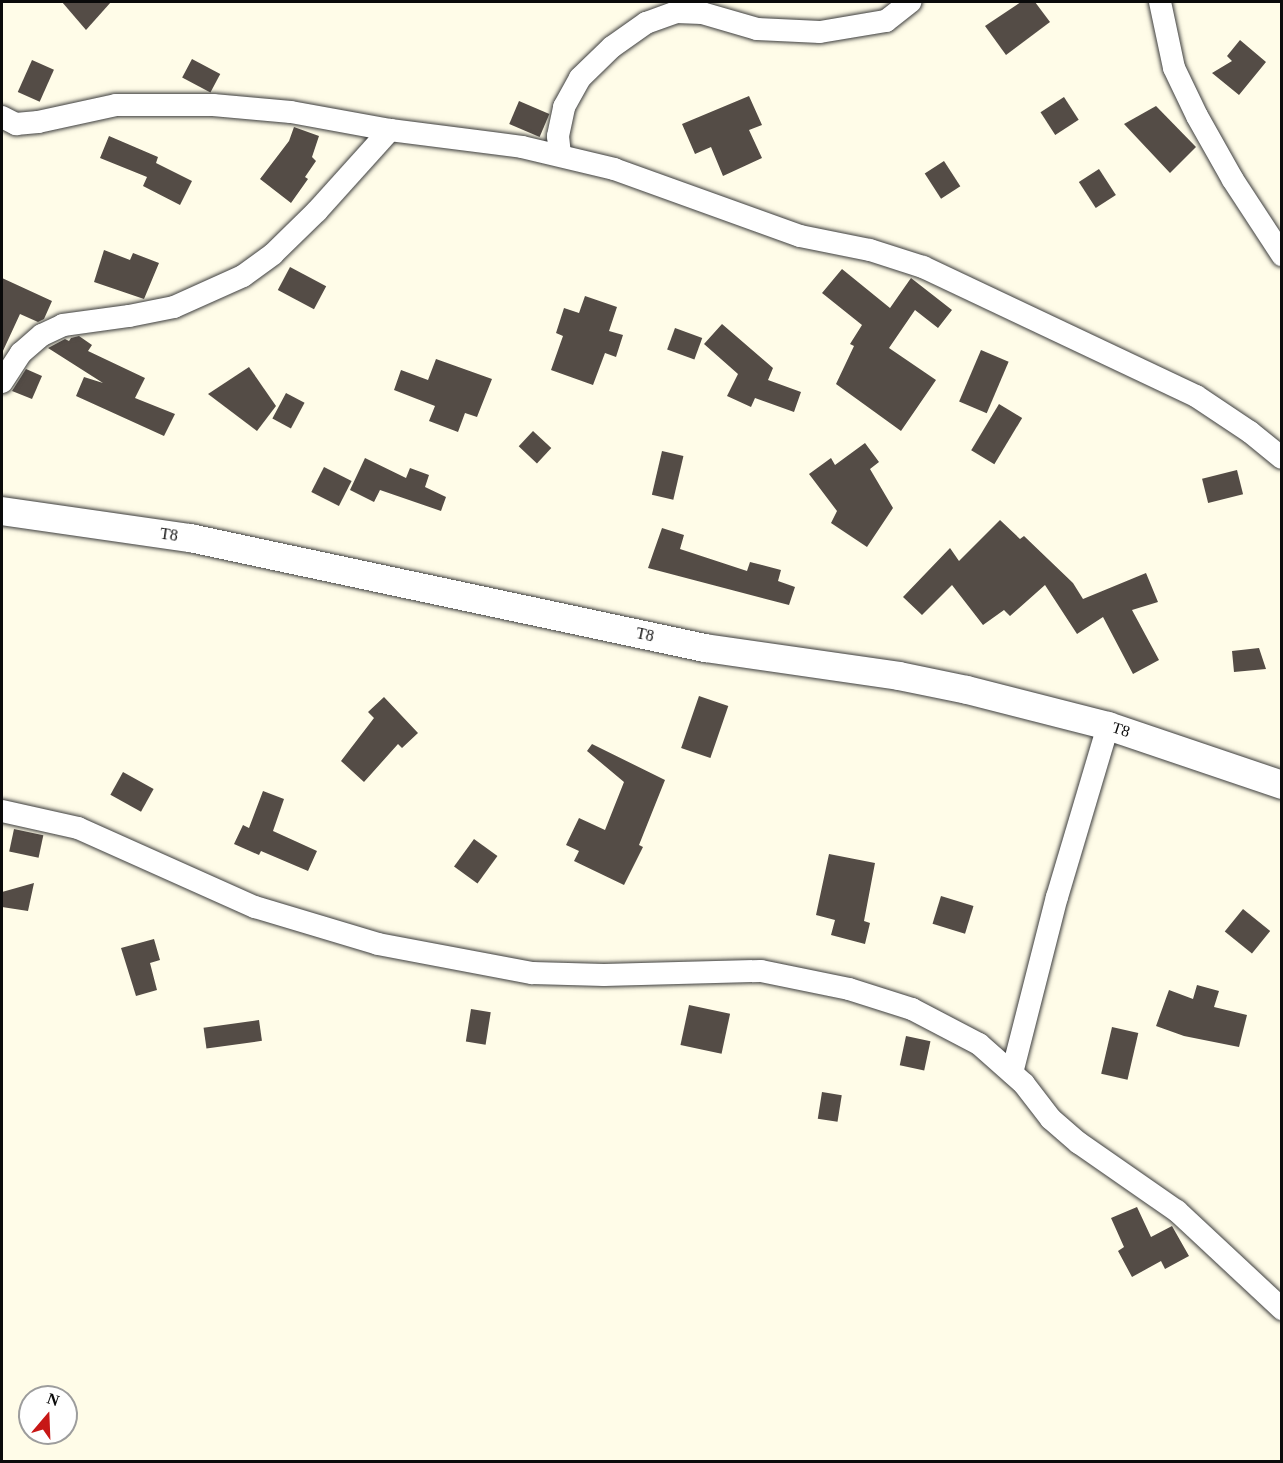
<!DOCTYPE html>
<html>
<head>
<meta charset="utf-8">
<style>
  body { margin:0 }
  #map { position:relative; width:1283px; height:1463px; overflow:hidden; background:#fffce8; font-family:Georgia,serif }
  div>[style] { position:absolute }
  .building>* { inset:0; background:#544c46; transform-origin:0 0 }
  .roads { filter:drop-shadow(0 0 2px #3d3d3d) drop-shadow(0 0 2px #3d3d3d) }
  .minor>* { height:22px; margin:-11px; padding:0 11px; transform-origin:11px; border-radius:11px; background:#fff }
  .tertiary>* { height:28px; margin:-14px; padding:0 14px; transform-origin:14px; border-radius:14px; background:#fff }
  span { translate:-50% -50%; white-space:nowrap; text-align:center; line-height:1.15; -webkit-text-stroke:6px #fff; paint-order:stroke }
  .street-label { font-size:16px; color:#0a0a0a }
  .frame { position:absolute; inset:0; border:3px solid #0a0a0a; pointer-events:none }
  .north { position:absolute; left:18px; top:1385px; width:60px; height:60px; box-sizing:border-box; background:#fff; border:2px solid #9d9d9d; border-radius:50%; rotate:19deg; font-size:16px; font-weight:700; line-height:24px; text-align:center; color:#0a0a0a }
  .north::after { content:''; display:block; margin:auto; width:21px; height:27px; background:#c71716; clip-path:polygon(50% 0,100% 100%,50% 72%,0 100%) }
</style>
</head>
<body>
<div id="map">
  <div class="building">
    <div style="clip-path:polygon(62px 2px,111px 2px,86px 30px)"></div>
    <div style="clip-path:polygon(1021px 2px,1035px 2px,1050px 22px,1006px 55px,985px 26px)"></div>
    <div style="clip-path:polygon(1240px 40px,1266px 62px,1239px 95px,1212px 73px,1232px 61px,1227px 56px)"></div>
    <div style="left:192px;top:59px;width:32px;height:21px;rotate:28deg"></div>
    <div style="left:32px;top:60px;width:24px;height:35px;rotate:24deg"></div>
    <div style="clip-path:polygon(749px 96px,762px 125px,749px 130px,762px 158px,723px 176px,711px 147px,695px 154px,682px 124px)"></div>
    <div style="left:1064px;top:97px;width:27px;height:28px;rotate:57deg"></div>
    <div style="left:519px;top:101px;width:33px;height:25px;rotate:23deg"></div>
    <div style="clip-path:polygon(1156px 106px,1196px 147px,1170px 173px,1124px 124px)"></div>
    <div style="clip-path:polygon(294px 127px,319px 136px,312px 157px,316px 161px,305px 177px,308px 179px,291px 203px,260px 179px,289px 141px)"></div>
    <div style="clip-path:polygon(109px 136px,158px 157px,156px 163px,192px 181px,180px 205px,143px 186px,147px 177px,100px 158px)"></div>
    <div style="left:944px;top:161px;width:30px;height:23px;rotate:57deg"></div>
    <div style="left:1099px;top:169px;width:31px;height:24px;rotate:57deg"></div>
    <div style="clip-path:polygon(104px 250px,130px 260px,133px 253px,159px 263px,144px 299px,94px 282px)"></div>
    <div style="left:290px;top:267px;width:41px;height:26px;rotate:28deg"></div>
    <div style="clip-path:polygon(842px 269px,890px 308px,911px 278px,952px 310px,938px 328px,915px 310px,889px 348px,936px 380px,901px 431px,836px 384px,854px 346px,850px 344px,862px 325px,822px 293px)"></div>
    <div style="clip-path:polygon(2px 278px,52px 301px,44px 319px,38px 322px,20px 314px,2px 353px)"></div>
    <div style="clip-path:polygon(585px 296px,617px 307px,609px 331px,623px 335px,616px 357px,605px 353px,593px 385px,551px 370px,563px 336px,556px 333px,564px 308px,579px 313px)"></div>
    <div style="clip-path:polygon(722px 324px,773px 368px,768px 380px,801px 392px,794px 412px,755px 398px,751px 407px,727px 396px,738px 374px,704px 344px)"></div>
    <div style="left:675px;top:328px;width:29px;height:23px;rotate:20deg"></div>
    <div style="clip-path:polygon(79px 336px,92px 345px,88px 351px,145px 378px,135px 398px,175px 414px,164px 436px,76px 396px,84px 377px,103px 383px,48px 348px,65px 339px,69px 341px,71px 338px)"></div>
    <div style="left:981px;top:350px;width:30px;height:56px;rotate:23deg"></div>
    <div style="clip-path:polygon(436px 359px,492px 379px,477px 417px,465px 413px,458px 432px,429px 421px,435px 406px,394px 390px,401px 370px,428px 380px)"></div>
    <div style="clip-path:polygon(249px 367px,276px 406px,257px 431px,208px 394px)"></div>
    <div style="clip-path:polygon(26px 369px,42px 376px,32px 399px,12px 391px)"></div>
    <div style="left:286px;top:393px;width:21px;height:29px;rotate:28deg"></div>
    <div style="left:999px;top:404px;width:27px;height:54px;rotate:31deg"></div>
    <div style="left:533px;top:431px;width:25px;height:21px;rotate:43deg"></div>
    <div style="clip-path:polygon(865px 443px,879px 462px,870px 469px,893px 508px,867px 547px,831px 523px,837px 511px,809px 474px,831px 458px,835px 465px)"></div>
    <div style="left:662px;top:451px;width:22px;height:45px;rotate:13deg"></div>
    <div style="clip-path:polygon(365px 458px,406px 478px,410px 468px,429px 475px,425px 487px,446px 497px,441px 511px,380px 490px,374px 502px,350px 490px)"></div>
    <div style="left:324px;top:467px;width:31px;height:28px;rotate:27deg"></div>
    <div style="left:1237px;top:470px;width:25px;height:36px;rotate:76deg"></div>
    <div style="clip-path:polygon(1000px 520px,1020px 539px,1024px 536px,1073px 583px,1083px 599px,1146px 573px,1158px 602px,1132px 610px,1159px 660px,1133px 674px,1103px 617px,1077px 634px,1045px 585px,1010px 616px,1004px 610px,983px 625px,952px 585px,922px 615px,903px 597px,950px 548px,959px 561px)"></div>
    <div style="clip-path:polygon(662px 528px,684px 535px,680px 549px,747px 571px,750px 562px,781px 570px,778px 581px,795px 587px,789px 605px,648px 568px)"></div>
    <div style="clip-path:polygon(1259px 648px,1266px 669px,1234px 672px,1232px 651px)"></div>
    <div style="left:699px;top:696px;width:31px;height:55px;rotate:19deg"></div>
    <div style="clip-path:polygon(384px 697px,418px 733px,402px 748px,398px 744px,364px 782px,341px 761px,374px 718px,368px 712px)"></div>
    <div style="clip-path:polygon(592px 744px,665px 780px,639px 845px,643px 847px,624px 885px,574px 861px,579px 851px,566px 845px,579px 818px,605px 830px,624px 782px,587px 751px)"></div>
    <div style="left:123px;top:772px;width:35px;height:26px;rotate:29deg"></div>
    <div style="clip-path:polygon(263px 791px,284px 799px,273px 831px,317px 851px,308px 871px,261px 851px,259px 855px,234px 844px,243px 825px,249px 828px)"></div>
    <div style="left:14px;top:829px;width:30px;height:23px;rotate:12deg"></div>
    <div style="left:474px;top:839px;width:29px;height:34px;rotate:36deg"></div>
    <div style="clip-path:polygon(829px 854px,875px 863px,864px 921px,870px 923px,865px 944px,831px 935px,835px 920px,816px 915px)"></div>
    <div style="clip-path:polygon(34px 883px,28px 911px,2px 907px,2px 892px)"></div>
    <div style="left:941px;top:896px;width:34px;height:29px;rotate:17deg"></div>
    <div style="left:1243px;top:909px;width:35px;height:29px;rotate:39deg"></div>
    <div style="clip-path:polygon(154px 939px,160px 960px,150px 963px,157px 990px,136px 996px,121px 948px)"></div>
    <div style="clip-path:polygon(1197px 985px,1219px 991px,1214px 1007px,1247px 1015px,1239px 1047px,1184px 1036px,1156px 1026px,1169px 990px,1193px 999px)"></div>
    <div style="left:689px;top:1005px;width:42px;height:41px;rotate:12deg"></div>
    <div style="left:471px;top:1009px;width:20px;height:33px;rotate:9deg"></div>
    <div style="left:259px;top:1020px;width:21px;height:56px;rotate:82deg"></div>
    <div style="left:1112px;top:1027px;width:27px;height:48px;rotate:13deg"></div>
    <div style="left:906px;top:1036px;width:25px;height:30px;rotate:12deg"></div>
    <div style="left:822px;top:1092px;width:20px;height:27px;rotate:9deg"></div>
    <div style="clip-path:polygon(1137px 1207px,1151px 1237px,1172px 1226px,1189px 1256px,1165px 1269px,1161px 1261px,1132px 1277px,1118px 1251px,1124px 1247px,1111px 1218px)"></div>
  </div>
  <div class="roads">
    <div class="minor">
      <div style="left:1160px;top:2px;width:67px;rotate:78deg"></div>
      <div style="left:1174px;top:68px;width:53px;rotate:64.4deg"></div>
      <div style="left:1197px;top:116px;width:73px;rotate:60.6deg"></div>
      <div style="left:1233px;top:180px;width:90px;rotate:56.8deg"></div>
      <div style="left:2px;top:117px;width:16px;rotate:27deg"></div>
      <div style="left:16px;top:124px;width:22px;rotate:-5deg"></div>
      <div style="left:38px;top:122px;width:80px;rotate:-12.3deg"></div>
      <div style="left:116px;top:105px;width:97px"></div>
      <div style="left:213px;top:105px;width:78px;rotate:5.1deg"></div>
      <div style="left:291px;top:112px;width:101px;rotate:10.3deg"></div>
      <div style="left:390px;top:130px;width:133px;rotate:7.3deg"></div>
      <div style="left:522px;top:147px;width:95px;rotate:13.4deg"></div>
      <div style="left:614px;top:169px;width:198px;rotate:19.8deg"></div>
      <div style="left:800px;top:236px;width:71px;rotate:11.3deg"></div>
      <div style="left:870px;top:250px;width:56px;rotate:17.8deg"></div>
      <div style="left:923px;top:267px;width:302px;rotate:25.3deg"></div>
      <div style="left:1196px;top:396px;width:65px;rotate:33.7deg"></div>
      <div style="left:1250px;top:432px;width:41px;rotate:39.1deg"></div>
      <div style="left:560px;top:155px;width:19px;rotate:-96deg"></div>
      <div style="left:558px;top:136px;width:30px;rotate:-78deg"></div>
      <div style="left:564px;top:107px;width:33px;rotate:-61deg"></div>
      <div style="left:580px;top:78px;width:45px;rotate:-44.1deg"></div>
      <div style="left:612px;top:47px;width:42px;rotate:-35.2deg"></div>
      <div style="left:646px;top:23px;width:32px;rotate:-20deg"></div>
      <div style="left:676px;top:12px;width:26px;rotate:2deg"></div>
      <div style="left:702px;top:13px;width:57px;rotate:16.2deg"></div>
      <div style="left:757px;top:29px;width:63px;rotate:2.7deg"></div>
      <div style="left:820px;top:32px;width:67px;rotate:-9.5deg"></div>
      <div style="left:886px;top:21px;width:31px;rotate:-38deg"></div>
      <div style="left:2px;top:382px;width:35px;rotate:-57deg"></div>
      <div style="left:21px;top:353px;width:28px;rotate:-41deg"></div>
      <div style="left:42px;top:335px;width:23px;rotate:-25deg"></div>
      <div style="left:63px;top:325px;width:67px;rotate:-7.8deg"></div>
      <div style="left:129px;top:316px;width:46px;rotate:-11.3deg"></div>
      <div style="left:174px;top:307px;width:76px;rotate:-24.2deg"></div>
      <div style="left:243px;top:276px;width:37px;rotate:-36deg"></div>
      <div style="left:273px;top:254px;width:62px;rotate:-44.3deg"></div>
      <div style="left:317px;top:211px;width:109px;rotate:-48deg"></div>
      <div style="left:2px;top:811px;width:78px;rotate:12.6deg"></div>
      <div style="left:78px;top:828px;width:194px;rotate:24.1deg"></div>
      <div style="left:255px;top:907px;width:128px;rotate:16.7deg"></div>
      <div style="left:378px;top:944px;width:157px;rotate:10.7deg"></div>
      <div style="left:532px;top:973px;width:72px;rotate:1.6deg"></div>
      <div style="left:604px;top:975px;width:157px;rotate:-1.5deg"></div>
      <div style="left:761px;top:971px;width:90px;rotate:11.6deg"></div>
      <div style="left:849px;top:989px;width:66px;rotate:17.6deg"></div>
      <div style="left:912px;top:1009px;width:76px;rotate:27.6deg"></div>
      <div style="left:979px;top:1044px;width:60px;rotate:41.6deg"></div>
      <div style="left:1024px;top:1084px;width:44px;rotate:52.4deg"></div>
      <div style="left:1051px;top:1119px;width:37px;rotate:41deg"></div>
      <div style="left:1079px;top:1143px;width:119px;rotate:34.8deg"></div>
      <div style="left:1177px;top:1211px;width:144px;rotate:43deg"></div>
      <div style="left:1012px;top:1073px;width:182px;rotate:-75.7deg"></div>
      <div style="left:1057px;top:897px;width:178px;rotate:-73.4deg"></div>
    </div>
    <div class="tertiary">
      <div style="left:2px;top:511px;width:190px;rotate:8.2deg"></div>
      <div style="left:190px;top:538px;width:527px;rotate:12.06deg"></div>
      <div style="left:705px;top:648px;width:196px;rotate:8.2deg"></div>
      <div style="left:899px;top:676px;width:69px;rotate:11.6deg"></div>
      <div style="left:967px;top:690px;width:146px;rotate:14.3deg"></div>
      <div style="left:1108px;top:726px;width:184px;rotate:18.7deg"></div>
    </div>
  </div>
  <div class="street-label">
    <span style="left:169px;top:535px;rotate:8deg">T8</span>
    <span style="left:645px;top:635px;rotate:12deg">T8</span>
    <span style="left:1121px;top:730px;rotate:18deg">T8</span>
  </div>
  <div class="frame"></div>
  <div class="north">N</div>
</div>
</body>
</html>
